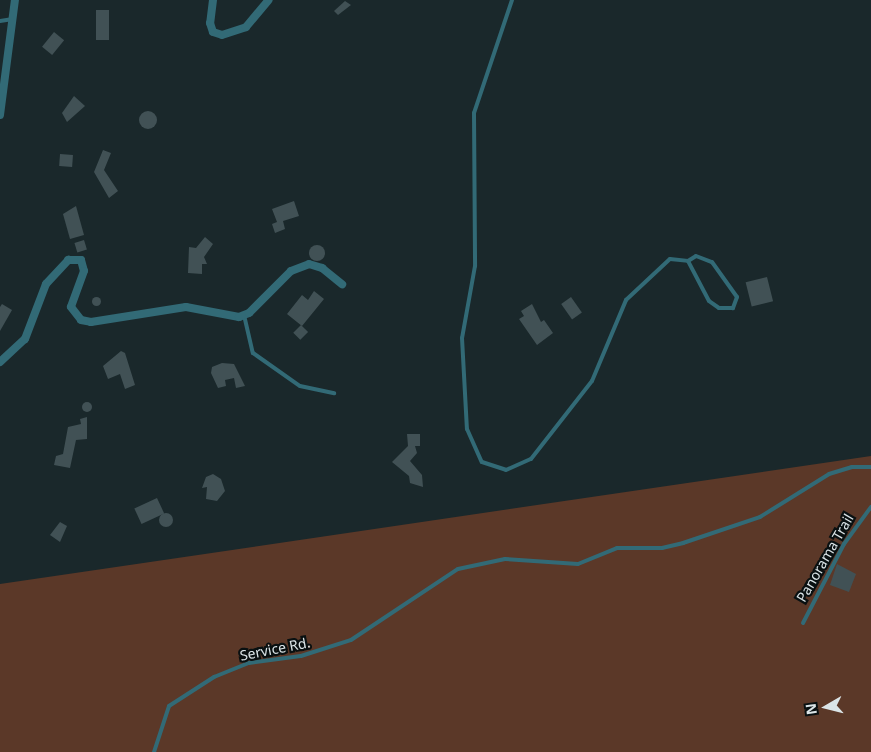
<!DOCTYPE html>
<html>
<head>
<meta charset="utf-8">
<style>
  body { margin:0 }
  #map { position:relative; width:871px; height:752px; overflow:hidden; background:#1a282b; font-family:"Noto Sans",sans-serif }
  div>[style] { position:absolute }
  .green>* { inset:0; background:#5b3828 }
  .building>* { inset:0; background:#415155; transform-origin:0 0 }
  .round { border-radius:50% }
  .lane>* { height:4px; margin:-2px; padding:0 2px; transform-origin:2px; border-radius:2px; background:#326a76 }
  .street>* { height:8px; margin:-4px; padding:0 4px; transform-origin:4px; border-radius:4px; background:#326a76 }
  span { translate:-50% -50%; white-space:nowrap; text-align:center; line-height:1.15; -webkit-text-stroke:4.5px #091011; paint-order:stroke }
  .street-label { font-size:14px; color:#dbe4e7 }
  .north { position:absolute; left:801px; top:682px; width:50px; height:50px; -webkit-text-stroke:4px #091011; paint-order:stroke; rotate:262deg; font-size:14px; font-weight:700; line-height:20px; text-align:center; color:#dbe4e7 }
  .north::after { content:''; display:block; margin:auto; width:18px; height:22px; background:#dbe4e7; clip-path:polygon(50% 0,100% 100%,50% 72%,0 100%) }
</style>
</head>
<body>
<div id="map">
  <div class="green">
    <div style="clip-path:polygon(871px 456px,871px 752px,0 752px,0 584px)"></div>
  </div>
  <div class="building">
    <div style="clip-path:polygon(345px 1px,351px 5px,338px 15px,334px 11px)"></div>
    <div style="left:96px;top:10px;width:13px;height:30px"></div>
    <div style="left:54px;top:32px;width:13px;height:19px;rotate:39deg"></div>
    <div style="clip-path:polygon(74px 96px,85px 106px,67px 122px,62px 113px)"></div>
    <div class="round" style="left:139px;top:111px;width:18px;height:18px"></div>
    <div style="clip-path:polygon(103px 150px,111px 153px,104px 170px,118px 191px,109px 198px,94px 172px)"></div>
    <div style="left:60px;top:154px;width:13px;height:12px;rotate:4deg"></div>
    <div style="clip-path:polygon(294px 201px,299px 216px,283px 221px,285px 229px,275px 233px,272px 224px,277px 222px,272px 209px)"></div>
    <div style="clip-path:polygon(76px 206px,84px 235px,70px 239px,63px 214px)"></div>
    <div style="clip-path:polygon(205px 237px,213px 244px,204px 257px,207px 264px,202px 264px,202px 274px,188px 273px,189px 247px,196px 248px)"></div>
    <div style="left:84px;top:240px;width:10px;height:10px;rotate:73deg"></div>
    <div class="round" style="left:309px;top:245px;width:16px;height:16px"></div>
    <div style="left:767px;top:277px;width:25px;height:22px;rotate:76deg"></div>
    <div style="clip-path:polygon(314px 291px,324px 299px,302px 326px,287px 314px,302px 295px,308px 300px)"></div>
    <div class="round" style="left:91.5px;top:296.5px;width:9px;height:9px"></div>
    <div style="left:571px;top:297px;width:19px;height:12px;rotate:55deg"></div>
    <div style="clip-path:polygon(2px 304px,12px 310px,0 331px,0 307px)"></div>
    <div style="clip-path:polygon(532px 304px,541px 322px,544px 320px,553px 333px,537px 345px,519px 319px,524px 316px,521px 311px)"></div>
    <div style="left:301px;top:325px;width:10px;height:11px;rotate:45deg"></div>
    <div style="clip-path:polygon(121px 351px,125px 353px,135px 385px,125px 389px,120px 374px,108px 379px,103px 366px)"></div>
    <div style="clip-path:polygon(222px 363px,234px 364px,245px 386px,236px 388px,234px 378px,225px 380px,226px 386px,218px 388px,211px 373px,212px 367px)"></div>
    <div class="round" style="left:82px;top:402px;width:10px;height:10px"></div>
    <div style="clip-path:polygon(87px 417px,87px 439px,76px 440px,70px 468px,54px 465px,56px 456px,63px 454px,68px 427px,81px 424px,80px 419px)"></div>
    <div style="clip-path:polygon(407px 434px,420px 434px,420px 446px,415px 446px,417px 453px,410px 461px,422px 475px,423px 487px,410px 483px,409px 476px,392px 462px,408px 446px)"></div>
    <div style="clip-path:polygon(213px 474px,221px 479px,225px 491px,217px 501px,206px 499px,207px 487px,202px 488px,206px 477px)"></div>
    <div style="left:157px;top:498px;width:17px;height:25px;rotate:65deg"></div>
    <div class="round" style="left:159px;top:513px;width:14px;height:14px"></div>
    <div style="clip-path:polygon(60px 522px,67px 526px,60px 542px,50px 535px)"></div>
    <div style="clip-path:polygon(837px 564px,856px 574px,849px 592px,830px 585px)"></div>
  </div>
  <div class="lane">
    <div style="left:512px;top:0;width:119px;rotate:108.6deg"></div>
    <div style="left:474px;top:113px;width:153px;rotate:89.6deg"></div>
    <div style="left:475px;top:266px;width:73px;rotate:100.2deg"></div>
    <div style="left:462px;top:338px;width:91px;rotate:86.9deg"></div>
    <div style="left:467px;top:429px;width:36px;rotate:66deg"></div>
    <div style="left:482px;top:462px;width:25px;rotate:18deg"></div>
    <div style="left:506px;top:470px;width:27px;rotate:-24deg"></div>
    <div style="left:531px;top:459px;width:99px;rotate:-52deg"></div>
    <div style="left:592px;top:381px;width:88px;rotate:-67.2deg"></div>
    <div style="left:626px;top:300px;width:60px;rotate:-43deg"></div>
    <div style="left:670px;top:259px;width:18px;rotate:6deg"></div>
    <div style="left:688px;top:261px;width:9px;rotate:-32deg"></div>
    <div style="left:696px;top:256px;width:17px;rotate:21deg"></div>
    <div style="left:712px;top:262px;width:43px;rotate:54.5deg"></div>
    <div style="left:737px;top:297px;width:12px;rotate:110deg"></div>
    <div style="left:733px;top:308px;width:14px;rotate:180deg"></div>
    <div style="left:719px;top:308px;width:12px;rotate:-145deg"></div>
    <div style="left:709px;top:301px;width:45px;rotate:-117.7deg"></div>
    <div style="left:0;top:21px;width:13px;rotate:-9deg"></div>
    <div style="left:244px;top:315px;width:39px;rotate:77deg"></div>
    <div style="left:253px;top:353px;width:57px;rotate:35.1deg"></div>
    <div style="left:300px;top:386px;width:35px;rotate:12deg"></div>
    <div style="left:803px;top:623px;width:89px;rotate:-62.6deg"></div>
    <div style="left:844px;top:544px;width:46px;rotate:-53.9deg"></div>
    <div style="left:154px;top:752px;width:48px;rotate:-71.9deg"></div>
    <div style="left:169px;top:706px;width:54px;rotate:-32.8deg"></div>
    <div style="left:214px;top:677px;width:38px;rotate:-22deg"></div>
    <div style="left:249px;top:663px;width:52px;rotate:-7.7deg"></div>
    <div style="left:301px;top:656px;width:52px;rotate:-17.7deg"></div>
    <div style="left:351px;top:640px;width:128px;rotate:-33.6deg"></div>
    <div style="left:458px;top:569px;width:48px;rotate:-12deg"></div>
    <div style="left:505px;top:559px;width:73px;rotate:3.9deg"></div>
    <div style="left:578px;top:564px;width:42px;rotate:-22.3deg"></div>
    <div style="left:617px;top:548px;width:45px"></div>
    <div style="left:662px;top:548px;width:22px;rotate:-13deg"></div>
    <div style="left:683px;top:543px;width:81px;rotate:-18.7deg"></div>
    <div style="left:760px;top:517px;width:81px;rotate:-31.9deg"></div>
    <div style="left:829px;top:474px;width:24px;rotate:-17deg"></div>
    <div style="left:852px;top:467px;width:19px"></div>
  </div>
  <div class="street">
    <div style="left:213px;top:0;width:23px;rotate:97deg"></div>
    <div style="left:210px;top:23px;width:9px;rotate:72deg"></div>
    <div style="left:213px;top:32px;width:9px;rotate:18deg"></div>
    <div style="left:222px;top:35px;width:25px;rotate:-18deg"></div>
    <div style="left:246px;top:27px;width:35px;rotate:-50deg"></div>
    <div style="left:0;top:115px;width:116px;rotate:-82.6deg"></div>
    <div style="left:0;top:362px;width:34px;rotate:-43deg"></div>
    <div style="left:25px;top:339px;width:59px;rotate:-69.1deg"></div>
    <div style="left:46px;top:284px;width:33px;rotate:-47deg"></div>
    <div style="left:68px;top:260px;width:13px"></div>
    <div style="left:81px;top:260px;width:11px;rotate:75deg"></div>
    <div style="left:84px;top:271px;width:38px;rotate:110deg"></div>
    <div style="left:71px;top:307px;width:16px;rotate:52deg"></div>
    <div style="left:81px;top:320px;width:10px;rotate:11deg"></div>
    <div style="left:91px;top:322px;width:96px;rotate:-9deg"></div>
    <div style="left:186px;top:307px;width:54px;rotate:10.7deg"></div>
    <div style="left:239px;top:317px;width:11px;rotate:-22deg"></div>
    <div style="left:249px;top:313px;width:59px;rotate:-45deg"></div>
    <div style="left:291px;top:271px;width:19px;rotate:-21deg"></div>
    <div style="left:309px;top:264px;width:14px;rotate:17deg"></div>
    <div style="left:322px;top:268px;width:26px;rotate:39deg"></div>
  </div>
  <div class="street-label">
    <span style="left:825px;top:558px;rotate:-60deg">Panorama Trail</span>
    <span style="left:275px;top:649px;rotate:-11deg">Service Rd.</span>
  </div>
  <div class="north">N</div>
</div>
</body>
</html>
